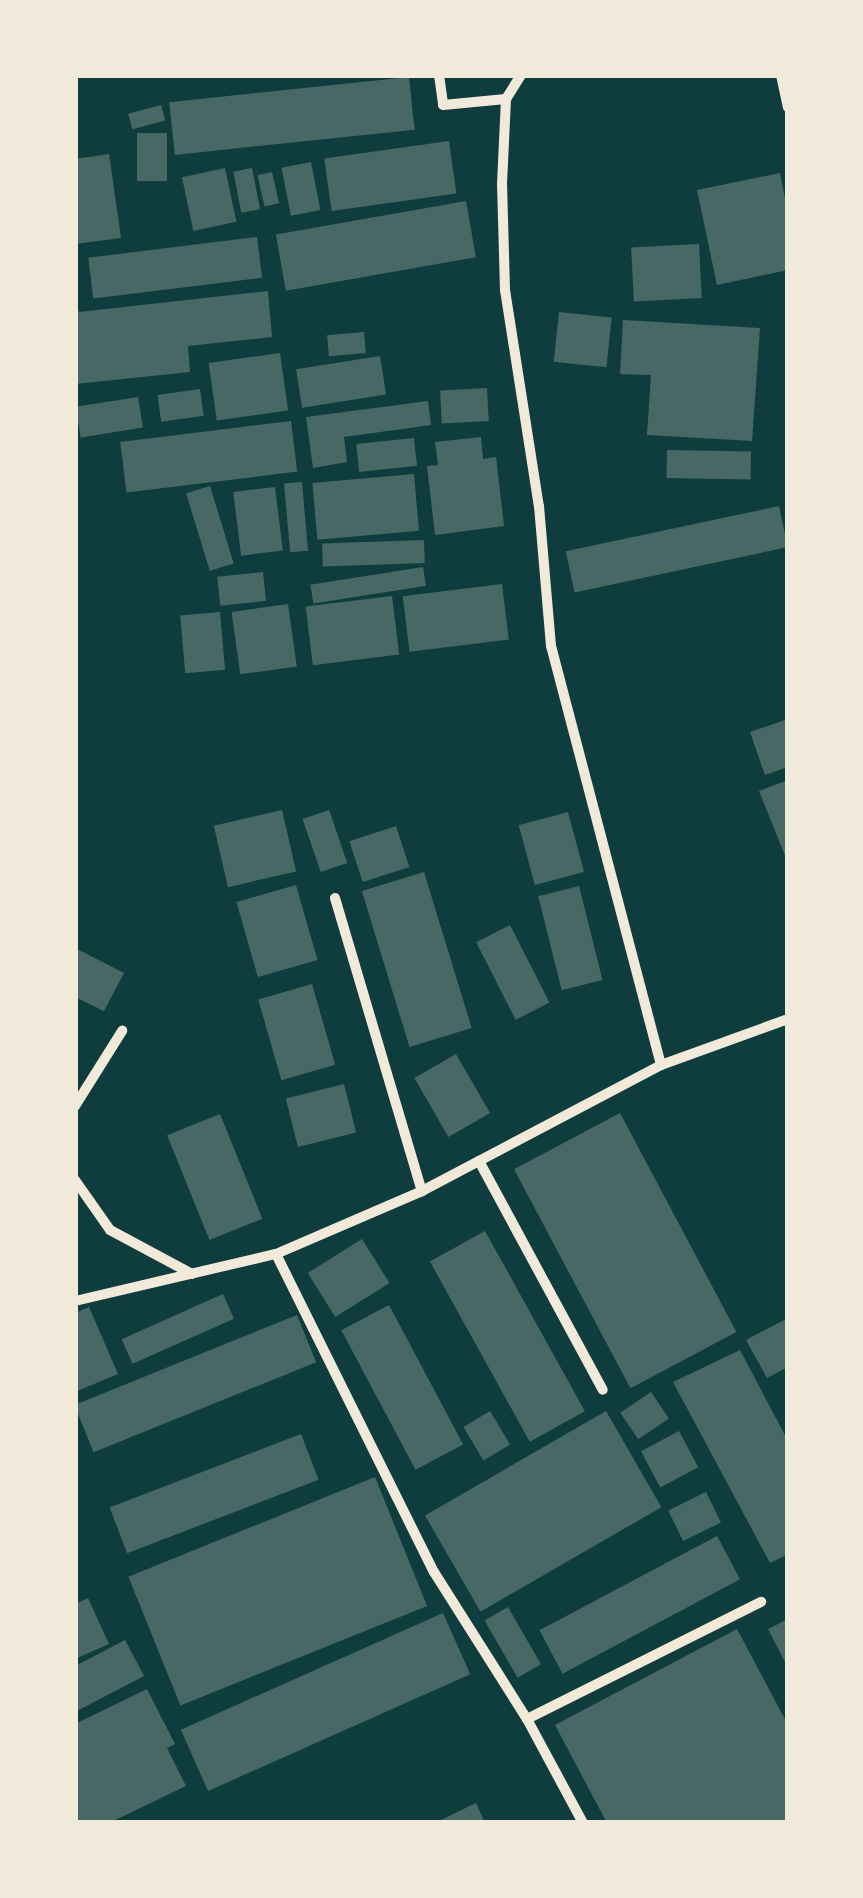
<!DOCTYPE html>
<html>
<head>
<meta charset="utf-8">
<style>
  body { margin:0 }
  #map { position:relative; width:863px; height:1898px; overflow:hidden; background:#0f3d3e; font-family:"Noto Sans",sans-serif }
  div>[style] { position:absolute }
  .building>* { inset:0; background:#486865; transform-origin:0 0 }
  .minor>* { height:10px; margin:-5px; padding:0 5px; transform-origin:5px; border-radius:5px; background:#f1e9da }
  span { translate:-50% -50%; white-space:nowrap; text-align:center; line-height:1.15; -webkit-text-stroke:10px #f1e9da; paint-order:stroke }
  .frame { position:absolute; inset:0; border:78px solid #f1e9da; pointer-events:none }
</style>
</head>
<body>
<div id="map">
  <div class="building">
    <div style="left:409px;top:77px;width:53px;height:241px;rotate:84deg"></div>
    <div style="left:161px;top:105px;width:16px;height:34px;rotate:75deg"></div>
    <div style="left:167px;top:133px;width:48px;height:30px;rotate:90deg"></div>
    <div style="left:449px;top:141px;width:53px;height:126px;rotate:82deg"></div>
    <div style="clip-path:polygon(109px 154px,121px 238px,75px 244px,75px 159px)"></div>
    <div style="left:311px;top:162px;width:49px;height:30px;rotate:79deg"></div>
    <div style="left:225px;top:168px;width:55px;height:44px;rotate:78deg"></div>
    <div style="left:252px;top:168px;width:42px;height:19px;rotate:79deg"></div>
    <div style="left:272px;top:172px;width:32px;height:15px;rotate:77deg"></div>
    <div style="clip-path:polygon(780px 173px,788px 214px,788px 270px,717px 285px,697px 190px)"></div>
    <div style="left:466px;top:201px;width:57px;height:193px;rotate:80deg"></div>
    <div style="left:257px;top:237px;width:41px;height:170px;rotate:83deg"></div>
    <div style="left:699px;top:244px;width:54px;height:68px;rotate:87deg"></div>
    <div style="clip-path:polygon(268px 291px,272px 337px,188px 346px,190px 372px,75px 384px,75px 303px,79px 312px)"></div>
    <div style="left:559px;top:312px;width:53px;height:50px;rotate:6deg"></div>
    <div style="clip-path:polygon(623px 320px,760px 328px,752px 441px,647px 435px,651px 375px,620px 374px)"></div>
    <div style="left:364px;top:332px;width:21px;height:37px;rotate:85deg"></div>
    <div style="left:280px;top:353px;width:58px;height:72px;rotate:82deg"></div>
    <div style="left:380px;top:356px;width:39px;height:85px;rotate:81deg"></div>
    <div style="left:487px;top:388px;width:33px;height:47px;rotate:87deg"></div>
    <div style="left:200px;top:389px;width:27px;height:43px;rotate:82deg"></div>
    <div style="left:138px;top:397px;width:31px;height:63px;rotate:81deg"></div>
    <div style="clip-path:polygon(428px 401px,431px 425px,344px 437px,347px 462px,313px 468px,306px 417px)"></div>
    <div style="left:291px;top:421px;width:51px;height:172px;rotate:83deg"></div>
    <div style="clip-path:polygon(481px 437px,483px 459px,496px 457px,504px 526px,435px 535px,427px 466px,438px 465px,435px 442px)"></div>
    <div style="left:414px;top:438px;width:28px;height:58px;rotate:84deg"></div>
    <div style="left:667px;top:450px;width:84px;height:28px;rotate:1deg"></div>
    <div style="left:414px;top:474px;width:57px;height:102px;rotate:85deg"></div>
    <div style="left:302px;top:482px;width:69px;height:18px;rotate:85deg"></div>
    <div style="left:210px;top:486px;width:81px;height:25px;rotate:73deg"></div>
    <div style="left:275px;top:487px;width:64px;height:42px;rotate:83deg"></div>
    <div style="left:779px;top:506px;width:42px;height:218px;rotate:78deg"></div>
    <div style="left:424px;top:540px;width:23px;height:102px;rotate:88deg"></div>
    <div style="left:423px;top:567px;width:19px;height:114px;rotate:81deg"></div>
    <div style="left:263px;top:572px;width:29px;height:46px;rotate:84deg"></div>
    <div style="left:502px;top:584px;width:56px;height:100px;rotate:83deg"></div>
    <div style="left:392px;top:596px;width:59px;height:87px;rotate:83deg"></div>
    <div style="left:288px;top:604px;width:63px;height:57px;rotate:82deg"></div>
    <div style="left:220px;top:612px;width:58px;height:40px;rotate:85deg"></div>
    <div style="clip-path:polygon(788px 719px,788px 767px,765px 775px,750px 732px)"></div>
    <div style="clip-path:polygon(788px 780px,788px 863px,759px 791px)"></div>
    <div style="left:282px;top:810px;width:63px;height:70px;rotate:77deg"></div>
    <div style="left:329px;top:810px;width:56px;height:28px;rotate:71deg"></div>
    <div style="left:568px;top:812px;width:62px;height:51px;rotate:75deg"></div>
    <div style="left:396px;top:826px;width:43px;height:49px;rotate:72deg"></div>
    <div style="left:424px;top:872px;width:163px;height:65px;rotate:73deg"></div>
    <div style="left:296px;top:885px;width:78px;height:62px;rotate:74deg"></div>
    <div style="left:579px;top:886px;width:97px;height:42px;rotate:76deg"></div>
    <div style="left:510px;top:925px;width:87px;height:38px;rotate:63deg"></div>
    <div style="clip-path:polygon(75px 948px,124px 973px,104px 1011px,75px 997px)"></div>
    <div style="left:312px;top:984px;width:84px;height:56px;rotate:74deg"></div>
    <div style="left:456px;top:1054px;width:68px;height:48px;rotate:60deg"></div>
    <div style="left:344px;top:1084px;width:50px;height:60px;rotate:76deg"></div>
    <div style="left:620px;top:1113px;width:248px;height:120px;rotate:62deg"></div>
    <div style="left:220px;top:1114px;width:113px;height:57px;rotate:68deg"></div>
    <div style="left:485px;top:1231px;width:206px;height:63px;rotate:61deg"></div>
    <div style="left:362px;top:1239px;width:52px;height:64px;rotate:58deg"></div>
    <div style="left:223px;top:1294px;width:27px;height:111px;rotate:66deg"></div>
    <div style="left:389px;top:1305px;width:158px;height:54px;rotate:62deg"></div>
    <div style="clip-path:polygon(89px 1307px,118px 1374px,75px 1392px,75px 1313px)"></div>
    <div style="left:297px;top:1315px;width:51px;height:240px;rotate:68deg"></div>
    <div style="clip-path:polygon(788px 1318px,788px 1367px,767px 1378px,746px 1340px)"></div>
    <div style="clip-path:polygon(740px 1350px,788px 1441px,788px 1554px,770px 1563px,673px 1382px)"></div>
    <div style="left:651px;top:1392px;width:32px;height:37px;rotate:56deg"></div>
    <div style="left:490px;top:1411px;width:39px;height:31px;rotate:59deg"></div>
    <div style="left:606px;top:1411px;width:111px;height:209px;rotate:60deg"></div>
    <div style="left:679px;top:1431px;width:41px;height:43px;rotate:62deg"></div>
    <div style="left:301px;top:1434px;width:49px;height:205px;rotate:69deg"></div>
    <div style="left:375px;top:1477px;width:139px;height:266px;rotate:68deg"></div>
    <div style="left:706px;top:1492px;width:34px;height:42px;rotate:64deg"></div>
    <div style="left:717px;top:1536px;width:49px;height:201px;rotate:62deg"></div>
    <div style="clip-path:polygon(88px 1598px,109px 1644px,75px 1659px,75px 1604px)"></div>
    <div style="left:508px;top:1607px;width:66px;height:27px;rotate:60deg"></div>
    <div style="left:443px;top:1613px;width:67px;height:287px;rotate:66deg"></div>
    <div style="clip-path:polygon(788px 1619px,788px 1668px,768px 1629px)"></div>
    <div style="clip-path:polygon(737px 1629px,788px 1725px,788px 1823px,607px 1823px,555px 1725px)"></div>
    <div style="clip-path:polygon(125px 1640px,144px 1676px,75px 1712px,75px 1666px)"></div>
    <div style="clip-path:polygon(147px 1689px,175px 1744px,167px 1748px,186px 1786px,109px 1823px,75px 1823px,75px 1724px)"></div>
    <div style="clip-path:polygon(476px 1803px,485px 1823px,435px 1823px)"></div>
  </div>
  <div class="minor">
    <div style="left:439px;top:75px;width:30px;rotate:82deg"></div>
    <div style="left:443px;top:105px;width:63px;rotate:-5.4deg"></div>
    <div style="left:781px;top:75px;width:33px;rotate:78deg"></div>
    <div style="left:335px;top:898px;width:306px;rotate:73.5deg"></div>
    <div style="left:661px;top:1065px;width:135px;rotate:-19.9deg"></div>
    <div style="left:75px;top:1106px;width:89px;rotate:-57.9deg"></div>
    <div style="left:479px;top:1161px;width:260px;rotate:61.6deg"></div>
    <div style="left:75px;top:1180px;width:61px;rotate:55deg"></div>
    <div style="left:110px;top:1230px;width:93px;rotate:28.2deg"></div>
    <div style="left:276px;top:1254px;width:355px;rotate:63.6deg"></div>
    <div style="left:434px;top:1572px;width:174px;rotate:57.7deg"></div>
    <div style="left:527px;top:1719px;width:118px;rotate:61.7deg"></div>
    <div style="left:75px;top:1301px;width:206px;rotate:-13.2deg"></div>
    <div style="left:276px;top:1254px;width:159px;rotate:-23.3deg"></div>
    <div style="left:422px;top:1191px;width:270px;rotate:-27.8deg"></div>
    <div style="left:661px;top:1065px;width:433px;rotate:-104.7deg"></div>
    <div style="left:551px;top:646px;width:140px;rotate:-94.9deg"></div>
    <div style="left:539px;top:507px;width:220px;rotate:-98.9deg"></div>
    <div style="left:505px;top:290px;width:106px;rotate:-91.6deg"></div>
    <div style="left:502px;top:184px;width:85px;rotate:-87.3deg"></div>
    <div style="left:506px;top:99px;width:28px;rotate:-58deg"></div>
    <div style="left:527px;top:1719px;width:262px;rotate:-26.6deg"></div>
  </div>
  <div class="frame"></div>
</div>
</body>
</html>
